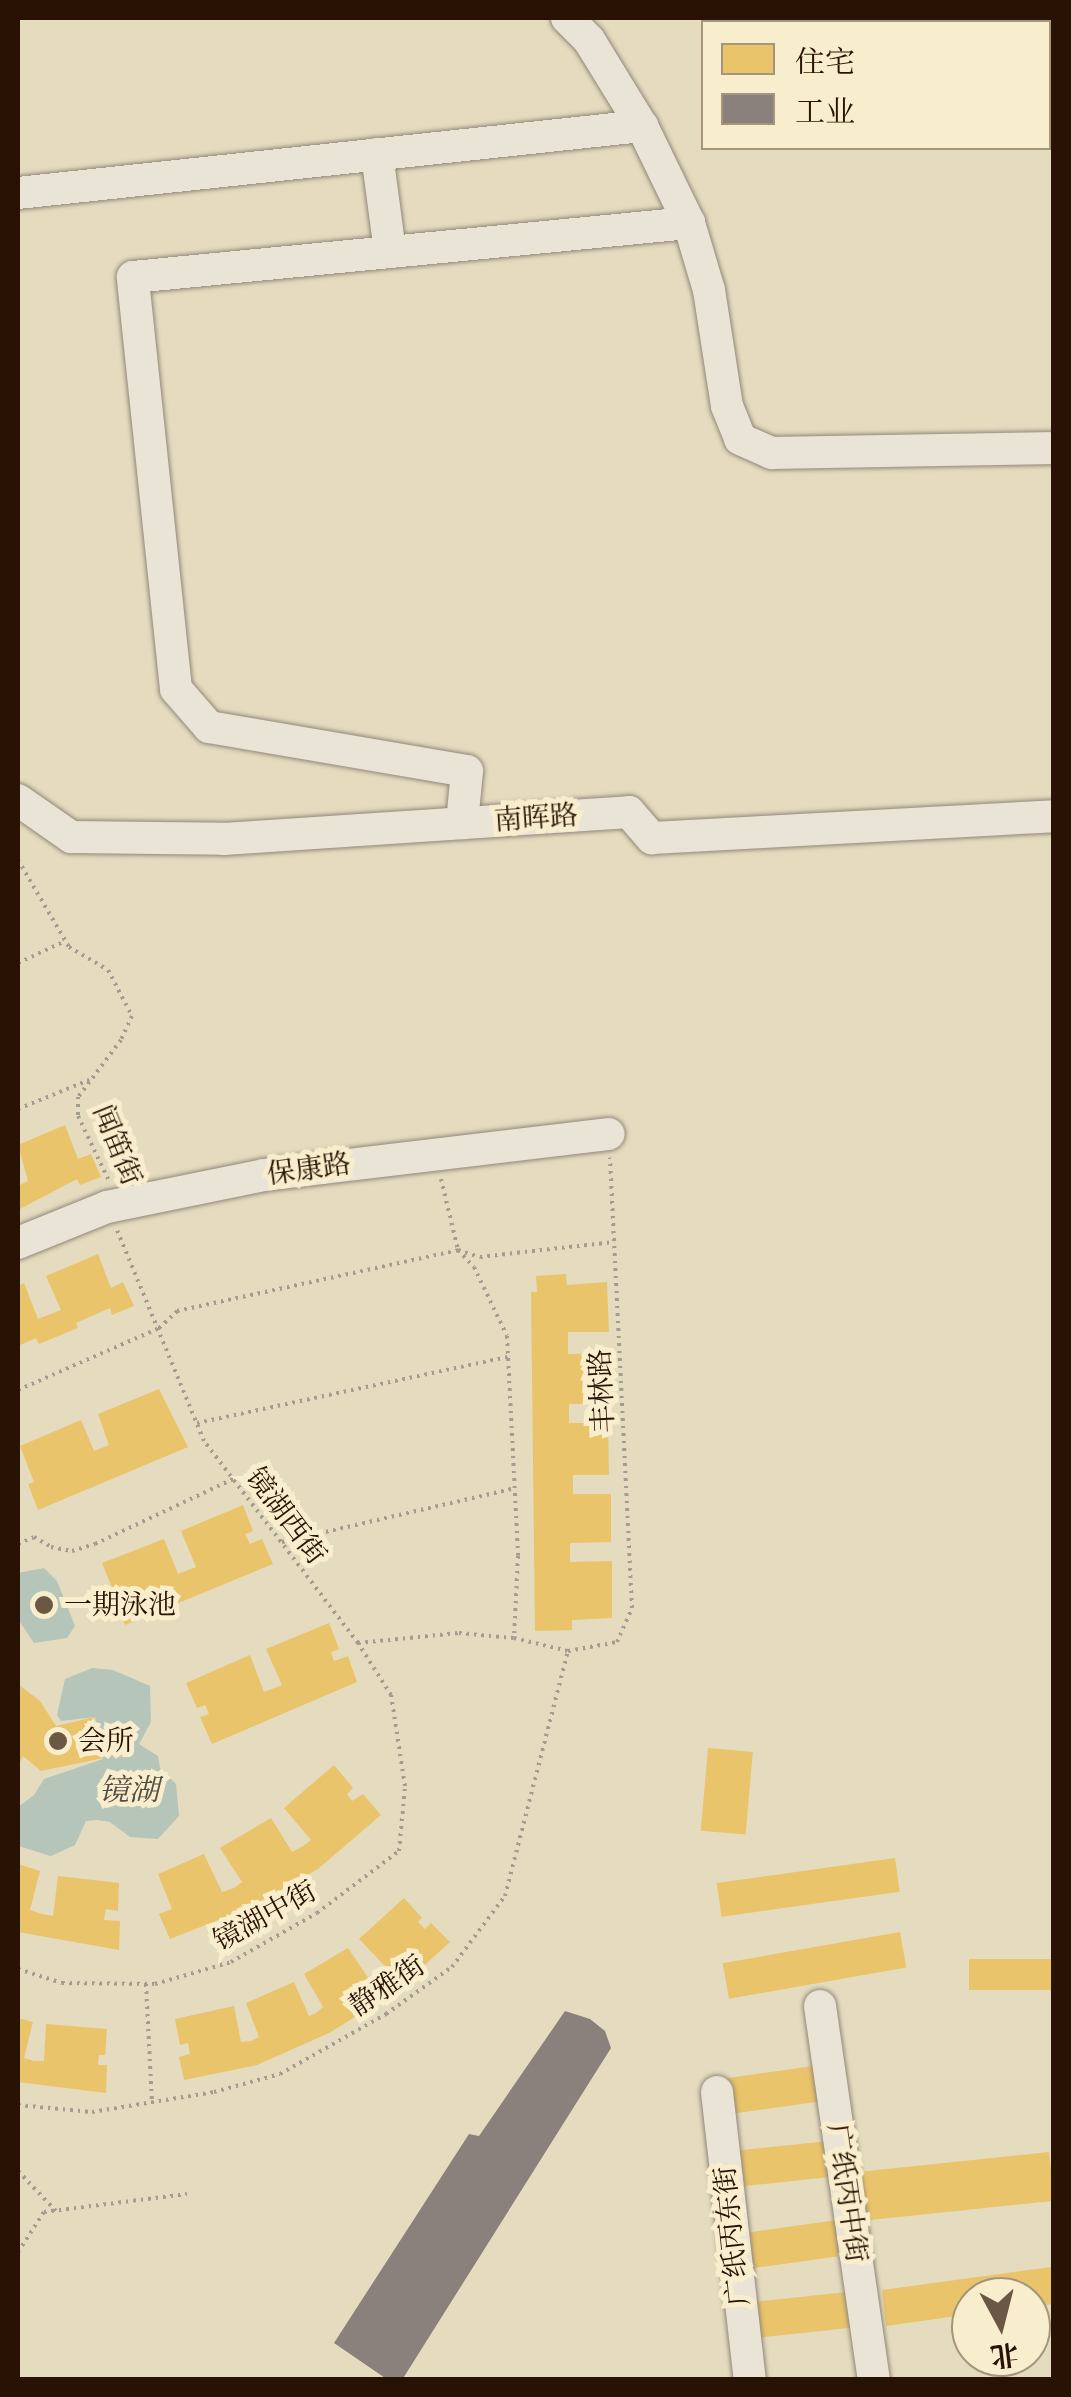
<!DOCTYPE html>
<html>
<head>
<meta charset="utf-8">
<style>
  body { margin:0 }
  #map { position:relative; width:1071px; height:2397px; overflow:hidden; background:#e5dbbf; font-family:Alegreya,"Noto Serif SC",serif }
  div>[style] { position:absolute }
  .water>* { inset:0; background:#b6c5b9 }
  .homes>* { inset:0; background:#e9c46a; transform-origin:0 0 }
  .industry>* { inset:0; background:#8a817c }
  .path>* { height:4px; margin-top:-2px; transform-origin:0; background:repeating-linear-gradient(90deg,#a39d91 0 2.5px,transparent 0 7.5px) }
  .roads { filter:drop-shadow(0 0 2px #918878) drop-shadow(0 0 2px #918878) }
  .minor>* { height:32px; margin:-16px; padding:0 16px; transform-origin:16px; border-radius:16px; background:#e9e4d6 }
  .dots>* { width:28px; height:28px; translate:-50% -50%; box-sizing:border-box; border:5px solid #f8edcc; border-radius:50% }
  span { translate:-50% -50%; white-space:nowrap; text-align:center; line-height:1.15; -webkit-text-stroke:10px #f8edcc; paint-order:stroke }
  .street-label { font-size:28px; color:#271204 }
  .poi-label { font-size:28px; color:#271204 }
  .left { translate:0 -50%; text-align:left }
  .water-label { font-size:30px; color:#524d43; font-style:italic }
  .frame { position:absolute; inset:0; border:20px solid #271204; pointer-events:none }
  .legend { position:absolute; left:701px; top:20px; width:350px; height:130px; box-sizing:border-box; background:#f8edcc; border:2px solid #a4957c; margin:0; padding:12px 18px; list-style:none; font-size:30px; color:#271204 }
  .legend li { display:flex; align-items:center; gap:20px; height:50px }
  .legend b { width:50px; border:2px solid #a4957c }
  .north { position:absolute; left:951px; top:2277px; width:100px; height:100px; box-sizing:border-box; background:#f8edcc; border:2px solid #a4957c; border-radius:50%; rotate:173deg; font-size:28px; font-weight:700; line-height:40px; text-align:center; color:#271204 }
  .north::after { content:''; display:block; margin:auto; width:35px; height:45px; background:#6a5845; clip-path:polygon(50% 0,100% 100%,50% 72%,0 100%) }
</style>
</head>
<body>
<div id="map">
  <div class="water">
    <div style="clip-path:polygon(44px 1568px,57px 1581px,75px 1626px,67px 1638px,34px 1643px,18px 1619px,18px 1573px)"></div>
    <div style="clip-path:polygon(92px 1668px,113px 1670px,150px 1686px,151px 1722px,139px 1744px,158px 1756px,160px 1768px,176px 1784px,179px 1816px,158px 1839px,130px 1837px,110px 1822px,97px 1820px,86px 1821px,75px 1845px,51px 1856px,18px 1846px,18px 1807px,34px 1795px,44px 1779px,103px 1759px,95px 1717px,61px 1721px,57px 1715px,65px 1679px)"></div>
  </div>
  <div class="homes">
    <div style="clip-path:polygon(65px 1125px,78px 1159px,91px 1154px,101px 1177px,80px 1185px,77px 1179px,18px 1210px,18px 1186px,28px 1181px,18px 1145px)"></div>
    <div style="clip-path:polygon(98px 1254px,111px 1288px,123px 1282px,134px 1306px,112px 1315px,110px 1308px,76px 1323px,78px 1328px,39px 1344px,36px 1338px,18px 1346px,18px 1286px,24px 1283px,38px 1319px,61px 1310px,46px 1276px)"></div>
    <div style="clip-path:polygon(566px 1274px,567px 1285px,607px 1282px,609px 1332px,568px 1332px,568px 1354px,608px 1353px,609px 1404px,569px 1404px,569px 1423px,608px 1423px,609px 1475px,573px 1475px,573px 1494px,611px 1494px,611px 1542px,570px 1543px,570px 1562px,612px 1561px,612px 1618px,572px 1620px,572px 1630px,535px 1631px,531px 1292px,537px 1292px,536px 1276px)"></div>
    <div style="clip-path:polygon(159px 1389px,188px 1447px,38px 1510px,28px 1484px,34px 1482px,20px 1446px,81px 1420px,94px 1451px,109px 1445px,98px 1414px)"></div>
    <div style="clip-path:polygon(243px 1505px,253px 1531px,245px 1534px,250px 1544px,262px 1539px,273px 1564px,125px 1625px,116px 1602px,124px 1597px,121px 1588px,113px 1590px,102px 1563px,164px 1539px,178px 1574px,196px 1567px,181px 1531px)"></div>
    <div style="clip-path:polygon(329px 1623px,339px 1649px,331px 1652px,334px 1661px,348px 1656px,357px 1682px,212px 1744px,200px 1717px,209px 1714px,205px 1705px,197px 1708px,186px 1683px,250px 1655px,264px 1692px,282px 1685px,266px 1649px)"></div>
    <div style="clip-path:polygon(18px 1684px,40px 1701px,56px 1726px,94px 1717px,103px 1758px,41px 1771px,23px 1756px,18px 1766px)"></div>
    <div style="left:708px;top:1748px;width:45px;height:83px;rotate:5deg"></div>
    <div style="clip-path:polygon(334px 1765px,353px 1788px,347px 1794px,352px 1801px,363px 1794px,381px 1815px,318px 1869px,246px 1909px,170px 1939px,159px 1914px,172px 1909px,158px 1874px,204px 1854px,222px 1892px,234px 1888px,242px 1882px,220px 1848px,271px 1818px,292px 1852px,303px 1846px,311px 1840px,284px 1808px)"></div>
    <div style="left:895px;top:1858px;width:34px;height:180px;rotate:82deg"></div>
    <div style="clip-path:polygon(18px 1864px,40px 1871px,30px 1910px,42px 1914px,53px 1916px,58px 1876px,119px 1883px,118px 1911px,106px 1909px,104px 1920px,120px 1921px,119px 1950px,18px 1932px)"></div>
    <div style="clip-path:polygon(404px 1898px,422px 1918px,418px 1922px,425px 1929px,431px 1923px,450px 1942px,394px 1993px,329px 2033px,257px 2065px,184px 2080px,179px 2057px,190px 2054px,188px 2043px,180px 2045px,175px 2019px,234px 2006px,241px 2042px,251px 2041px,259px 2037px,246px 2003px,294px 1982px,309px 2016px,316px 2013px,323px 2007px,304px 1974px,348px 1948px,369px 1979px,378px 1973px,385px 1966px,359px 1939px)"></div>
    <div style="left:900px;top:1932px;width:36px;height:180px;rotate:80deg"></div>
    <div style="left:1054px;top:1959px;width:31px;height:85px;rotate:90deg"></div>
    <div style="clip-path:polygon(18px 2018px,33px 2022px,24px 2058px,34px 2061px,44px 2061px,46px 2024px,107px 2029px,105px 2055px,99px 2055px,98px 2065px,107px 2065px,106px 2093px,18px 2082px)"></div>
    <div style="left:820px;top:2065px;width:36px;height:98px;rotate:82deg"></div>
    <div style="left:828px;top:2141px;width:36px;height:99px;rotate:84deg"></div>
    <div style="left:1049px;top:2152px;width:49px;height:192px;rotate:84deg"></div>
    <div style="left:837px;top:2220px;width:36px;height:98px;rotate:82deg"></div>
    <div style="clip-path:polygon(1051px 2267px,1054px 2304px,1031px 2307px,1031px 2297px,971px 2297px,971px 2314px,886px 2326px,882px 2290px)"></div>
    <div style="left:847px;top:2292px;width:36px;height:99px;rotate:84deg"></div>
  </div>
  <div class="industry">
    <div style="clip-path:polygon(565px 2011px,590px 2019px,605px 2031px,611px 2048px,402px 2380px,388px 2380px,334px 2343px,469px 2134px,479px 2136px)"></div>
  </div>
  <div class="path">
    <div style="left:18px;top:860px;width:101px;rotate:59.6deg"></div>
    <div style="left:69px;top:947px;width:45px;rotate:30.5deg"></div>
    <div style="left:108px;top:970px;width:52px;rotate:62.4deg"></div>
    <div style="left:132px;top:1016px;width:26px;rotate:115deg"></div>
    <div style="left:121px;top:1040px;width:71px;rotate:127deg"></div>
    <div style="left:78px;top:1097px;width:19px;rotate:90deg"></div>
    <div style="left:78px;top:1116px;width:70px;rotate:64.5deg"></div>
    <div style="left:18px;top:963px;width:52px;rotate:-25.1deg"></div>
    <div style="left:18px;top:1109px;width:77px;rotate:-22.2deg"></div>
    <div style="left:441px;top:1179px;width:73px;rotate:76.5deg"></div>
    <div style="left:458px;top:1250px;width:23px;rotate:47deg"></div>
    <div style="left:474px;top:1267px;width:76px;rotate:64.4deg"></div>
    <div style="left:507px;top:1336px;width:220px;rotate:87.1deg"></div>
    <div style="left:518px;top:1556px;width:82px;rotate:92.8deg"></div>
    <div style="left:18px;top:1390px;width:154px;rotate:-23.7deg"></div>
    <div style="left:159px;top:1328px;width:25px;rotate:-43deg"></div>
    <div style="left:177px;top:1311px;width:288px;rotate:-12.2deg"></div>
    <div style="left:458px;top:1250px;width:23px;rotate:18deg"></div>
    <div style="left:480px;top:1257px;width:135px;rotate:-6.4deg"></div>
    <div style="left:197px;top:1423px;width:318px;rotate:-12deg"></div>
    <div style="left:282px;top:1542px;width:240px;rotate:-13deg"></div>
    <div style="left:18px;top:1544px;width:17px;rotate:-24deg"></div>
    <div style="left:34px;top:1537px;width:20px;rotate:30deg"></div>
    <div style="left:51px;top:1547px;width:21px;rotate:11deg"></div>
    <div style="left:72px;top:1551px;width:24px;rotate:-17deg"></div>
    <div style="left:95px;top:1544px;width:153px;rotate:-25.2deg"></div>
    <div style="left:358px;top:1643px;width:101px;rotate:-5.7deg"></div>
    <div style="left:459px;top:1633px;width:55px;rotate:5.2deg"></div>
    <div style="left:514px;top:1638px;width:56px;rotate:13.5deg"></div>
    <div style="left:568px;top:1651px;width:50px;rotate:-10.4deg"></div>
    <div style="left:617px;top:1642px;width:37px;rotate:-66deg"></div>
    <div style="left:632px;top:1608px;width:451px;rotate:-92.8deg"></div>
    <div style="left:18px;top:1969px;width:46px;rotate:17.7deg"></div>
    <div style="left:62px;top:1983px;width:93px;rotate:0.6deg"></div>
    <div style="left:155px;top:1984px;width:79px;rotate:-16.1deg"></div>
    <div style="left:231px;top:1962px;width:99px;rotate:-29.7deg"></div>
    <div style="left:317px;top:1913px;width:103px;rotate:-37.1deg"></div>
    <div style="left:399px;top:1851px;width:65px;rotate:-84.7deg"></div>
    <div style="left:405px;top:1786px;width:92px;rotate:-98.7deg"></div>
    <div style="left:391px;top:1695px;width:62px;rotate:-122.4deg"></div>
    <div style="left:358px;top:1643px;width:254px;rotate:-127.3deg"></div>
    <div style="left:204px;top:1441px;width:228px;rotate:-112.4deg"></div>
    <div style="left:146px;top:1984px;width:120px;rotate:87.1deg"></div>
    <div style="left:18px;top:2105px;width:74px;rotate:5.4deg"></div>
    <div style="left:92px;top:2112px;width:124px;rotate:-9.3deg"></div>
    <div style="left:214px;top:2092px;width:68px;rotate:-15.3deg"></div>
    <div style="left:280px;top:2074px;width:122px;rotate:-29.5deg"></div>
    <div style="left:386px;top:2014px;width:81px;rotate:-35.5deg"></div>
    <div style="left:452px;top:1967px;width:89px;rotate:-53.3deg"></div>
    <div style="left:505px;top:1896px;width:253px;rotate:-75.6deg"></div>
    <div style="left:18px;top:2171px;width:55px;rotate:46.5deg"></div>
    <div style="left:18px;top:2252px;width:48px;rotate:-57deg"></div>
    <div style="left:44px;top:2212px;width:144px;rotate:-7.2deg"></div>
  </div>
  <div class="roads">
    <div class="minor">
      <div style="left:567px;top:18px;width:31px;rotate:45deg"></div>
      <div style="left:589px;top:40px;width:101px;rotate:58.4deg"></div>
      <div style="left:642px;top:126px;width:108px;rotate:64.1deg"></div>
      <div style="left:689px;top:223px;width:70px;rotate:73.4deg"></div>
      <div style="left:709px;top:290px;width:117px;rotate:81.2deg"></div>
      <div style="left:727px;top:406px;width:35px;rotate:68deg"></div>
      <div style="left:740px;top:439px;width:35px;rotate:24deg"></div>
      <div style="left:772px;top:453px;width:282px;rotate:-1deg"></div>
      <div style="left:377px;top:154px;width:99px;rotate:82.4deg"></div>
      <div style="left:18px;top:193px;width:628px;rotate:-6.13deg"></div>
      <div style="left:18px;top:800px;width:65px;rotate:34.9deg"></div>
      <div style="left:71px;top:837px;width:153px;rotate:0.7deg"></div>
      <div style="left:224px;top:839px;width:406px;rotate:-3.8deg"></div>
      <div style="left:629px;top:812px;width:35px;rotate:49deg"></div>
      <div style="left:652px;top:838px;width:403px;rotate:-3.1deg"></div>
      <div style="left:462px;top:823px;width:52px;rotate:-84.5deg"></div>
      <div style="left:467px;top:771px;width:262px;rotate:-170.3deg"></div>
      <div style="left:209px;top:727px;width:50px;rotate:-131deg"></div>
      <div style="left:176px;top:689px;width:414px;rotate:-96deg"></div>
      <div style="left:133px;top:277px;width:559px;rotate:-5.55deg"></div>
      <div style="left:18px;top:1243px;width:96px;rotate:-22deg"></div>
      <div style="left:107px;top:1207px;width:160px;rotate:-11.5deg"></div>
      <div style="left:264px;top:1175px;width:347px;rotate:-6.8deg"></div>
      <div style="left:820px;top:2006px;width:378px;rotate:81.8deg"></div>
      <div style="left:717px;top:2092px;width:290px;rotate:83.5deg"></div>
    </div>
  </div>
  <div class="dots">
    <div style="left:44px;top:1605px;background:#6a5845"></div>
    <div style="left:58px;top:1741px;background:#6a5845"></div>
  </div>
  <div class="street-label">
    <span style="left:536px;top:818px;rotate:-4deg">南晖路</span>
    <span style="left:117px;top:1145px;rotate:68deg">闻笛街</span>
    <span style="left:309px;top:1169px;rotate:-8deg">保康路</span>
    <span style="left:602px;top:1391px;rotate:-93deg">丰林路</span>
    <span style="left:286px;top:1516px;rotate:53deg">镜湖西街</span>
    <span style="left:265px;top:1916px;rotate:-29deg">镜湖中街</span>
    <span style="left:387px;top:1986px;rotate:-34deg">静雅街</span>
    <span style="left:847px;top:2193px;rotate:82deg">广纸丙中街</span>
    <span style="left:732px;top:2236px;rotate:-96deg">广纸丙东街</span>
  </div>
  <div class="poi-label">
    <span class="left" style="left:64px;top:1605px">一期泳池</span>
    <span class="left" style="left:78px;top:1741px">会所</span>
  </div>
  <div class="water-label">
    <span style="left:129px;top:1790px">镜湖</span>
  </div>
  <div class="frame"></div>
  <ul class="legend">
  <li><b style="height:28px;background:#e9c46a"></b>住宅</li>
  <li><b style="height:28px;background:#8a817c"></b>工业</li>
  </ul>
  <div class="north">北</div>
</div>
</body>
</html>
